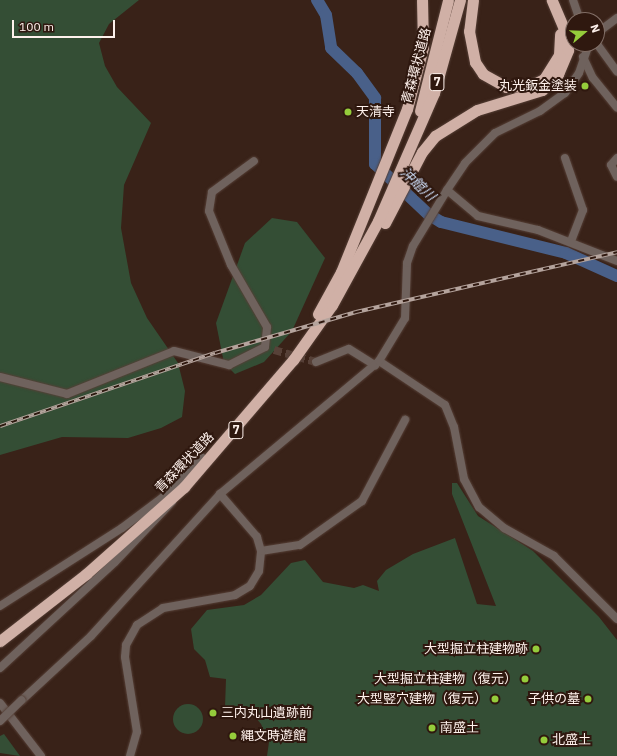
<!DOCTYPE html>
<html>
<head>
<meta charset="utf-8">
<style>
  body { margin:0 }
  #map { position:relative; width:617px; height:756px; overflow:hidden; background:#392218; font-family:"IBM Plex Sans","Noto Sans JP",sans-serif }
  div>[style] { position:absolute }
  .green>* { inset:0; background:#344e35 }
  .round { border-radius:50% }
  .river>* { height:12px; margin:-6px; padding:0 6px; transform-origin:6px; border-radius:6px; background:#496089 }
  .minor-tunnel>* { height:8px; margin-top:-4px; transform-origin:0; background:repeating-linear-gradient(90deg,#574138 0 8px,transparent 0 12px) }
  .roads { filter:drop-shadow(0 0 1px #553f36) drop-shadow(0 0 1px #553f36) }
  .minor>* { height:8px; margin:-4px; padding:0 4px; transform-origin:4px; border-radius:4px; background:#6f625d }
  .highway>* { height:11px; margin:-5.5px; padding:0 5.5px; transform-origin:5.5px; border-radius:5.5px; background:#d0b0a6 }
  .rail>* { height:3.5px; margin-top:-1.75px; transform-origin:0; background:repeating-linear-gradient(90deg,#2f180f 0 6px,#b4a39c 0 12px); box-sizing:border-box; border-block:1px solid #b4a39c }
  .bridges { filter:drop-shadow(0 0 1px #553f36) drop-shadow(0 0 1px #553f36) }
  .minor-bridge>* { height:8px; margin:-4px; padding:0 4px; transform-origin:4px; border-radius:4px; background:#6f625d }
  .dots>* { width:11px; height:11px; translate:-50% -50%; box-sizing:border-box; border:2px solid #2f180f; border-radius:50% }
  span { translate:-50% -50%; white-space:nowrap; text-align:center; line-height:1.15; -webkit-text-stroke:4px #2f180f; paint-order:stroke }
  .shield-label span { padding:1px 3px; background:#2f180f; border:1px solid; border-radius:3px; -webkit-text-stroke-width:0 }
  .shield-label { font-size:12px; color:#fef1ec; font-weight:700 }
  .street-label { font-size:13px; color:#fef1ec }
  .poi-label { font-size:13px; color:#fef1ec }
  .right { translate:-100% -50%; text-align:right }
  .left { translate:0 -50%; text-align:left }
  .water-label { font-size:14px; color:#ccdcf6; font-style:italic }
  .north { position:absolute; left:565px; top:12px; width:40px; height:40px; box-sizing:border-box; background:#2f180f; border:1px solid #826f67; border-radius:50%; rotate:71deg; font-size:11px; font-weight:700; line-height:16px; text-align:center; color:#fef1ec }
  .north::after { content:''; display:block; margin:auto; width:14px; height:18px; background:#95cc3b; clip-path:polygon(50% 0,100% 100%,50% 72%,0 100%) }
  .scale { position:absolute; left:12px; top:20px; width:103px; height:18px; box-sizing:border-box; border:2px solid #fef1ec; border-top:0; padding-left:5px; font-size:12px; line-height:14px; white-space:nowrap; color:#fef1ec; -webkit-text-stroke:3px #2f180f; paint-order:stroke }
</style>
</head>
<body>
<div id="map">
  <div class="green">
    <div style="clip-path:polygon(0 0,139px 0,109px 24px,99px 43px,105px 66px,117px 87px,151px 123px,124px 185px,121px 228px,131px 283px,147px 318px,178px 363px,185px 391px,182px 417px,161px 428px,128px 438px,62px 437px,0 455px)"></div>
    <div style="clip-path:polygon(272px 218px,297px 222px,325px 258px,292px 331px,264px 362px,235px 374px,224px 363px,216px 323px,245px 243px)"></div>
    <div style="clip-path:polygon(452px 483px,457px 483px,478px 516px,533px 551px,599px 617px,617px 640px,617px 756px,267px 756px,269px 742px,261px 724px,247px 707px,225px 707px,226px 679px,210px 677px,205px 660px,194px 649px,191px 629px,207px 610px,244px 605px,261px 595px,291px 563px,305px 560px,323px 582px,354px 588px,363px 585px,379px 591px,377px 581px,386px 570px,413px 554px,455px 538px,477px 604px,496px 606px,452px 494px)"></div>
    <div class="round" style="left:173px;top:704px;width:30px;height:30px"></div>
    <div style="clip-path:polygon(4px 734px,20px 756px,0 753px,0 736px)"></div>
  </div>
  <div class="river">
    <div style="left:317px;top:0;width:17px;rotate:59deg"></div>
    <div style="left:326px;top:15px;width:33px;rotate:81deg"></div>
    <div style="left:331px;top:48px;width:36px;rotate:44deg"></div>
    <div style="left:357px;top:73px;width:31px;rotate:54deg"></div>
    <div style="left:375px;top:98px;width:66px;rotate:90deg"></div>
    <div style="left:375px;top:164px;width:73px;rotate:43.3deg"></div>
    <div style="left:428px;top:214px;width:15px;rotate:32deg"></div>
    <div style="left:441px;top:222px;width:129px;rotate:13.9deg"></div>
    <div style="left:566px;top:253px;width:56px;rotate:24.3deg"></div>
  </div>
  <div class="minor-tunnel">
    <div style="left:274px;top:350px;width:44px;rotate:15.9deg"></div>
  </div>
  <div class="roads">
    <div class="minor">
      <div style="left:573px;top:0;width:21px;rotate:71deg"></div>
      <div style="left:597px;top:33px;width:25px;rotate:-37deg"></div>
      <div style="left:597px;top:44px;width:34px;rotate:54deg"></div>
      <div style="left:583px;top:57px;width:23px;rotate:65deg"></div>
      <div style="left:593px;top:78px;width:38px;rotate:51deg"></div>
      <div style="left:565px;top:158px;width:55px;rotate:70.9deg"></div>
      <div style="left:583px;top:210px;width:33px;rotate:111deg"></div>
      <div style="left:617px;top:158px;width:9px;rotate:131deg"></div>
      <div style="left:611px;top:165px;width:13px;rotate:63deg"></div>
      <div style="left:447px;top:190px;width:40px;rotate:40deg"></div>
      <div style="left:478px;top:216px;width:62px;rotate:13.1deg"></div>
      <div style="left:538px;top:230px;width:85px;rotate:21.4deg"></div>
      <div style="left:379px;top:361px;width:79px;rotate:33.7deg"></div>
      <div style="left:445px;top:405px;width:24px;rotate:68deg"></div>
      <div style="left:454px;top:427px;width:53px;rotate:79.1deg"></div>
      <div style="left:464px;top:479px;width:32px;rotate:62deg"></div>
      <div style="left:479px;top:507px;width:33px;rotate:40deg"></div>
      <div style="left:504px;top:528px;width:57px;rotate:29.2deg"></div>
      <div style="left:554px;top:556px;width:89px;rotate:45deg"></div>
      <div style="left:316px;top:362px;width:35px;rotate:-22deg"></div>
      <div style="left:349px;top:349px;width:31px;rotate:32deg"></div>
      <div style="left:0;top:377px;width:69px;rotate:14.2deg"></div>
      <div style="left:67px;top:394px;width:115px;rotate:-21.9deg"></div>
      <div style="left:174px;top:351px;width:57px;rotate:14.3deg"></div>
      <div style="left:229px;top:365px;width:40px;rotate:-26.6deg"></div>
      <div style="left:265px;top:347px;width:20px;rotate:-84deg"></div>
      <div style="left:267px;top:327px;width:72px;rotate:-120.1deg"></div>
      <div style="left:231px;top:265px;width:58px;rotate:-112.2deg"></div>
      <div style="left:209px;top:211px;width:19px;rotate:-81deg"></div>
      <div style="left:212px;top:192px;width:52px;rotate:-36.4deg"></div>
      <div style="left:261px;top:551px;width:39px;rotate:-9deg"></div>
      <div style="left:300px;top:545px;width:76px;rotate:-35.4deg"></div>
      <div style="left:362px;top:501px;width:92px;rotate:-62deg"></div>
      <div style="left:0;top:606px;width:145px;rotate:-32.6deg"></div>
      <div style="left:122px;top:528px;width:50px;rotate:-36.9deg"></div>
      <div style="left:162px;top:498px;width:57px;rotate:-45deg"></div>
      <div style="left:0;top:668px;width:156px;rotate:-42.7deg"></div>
      <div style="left:115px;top:562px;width:83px;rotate:-46.5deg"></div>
      <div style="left:22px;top:700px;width:94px;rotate:-42.8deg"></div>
      <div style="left:91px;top:636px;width:192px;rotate:-47.7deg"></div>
      <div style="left:220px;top:494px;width:207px;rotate:-39.9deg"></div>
      <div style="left:379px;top:361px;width:50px;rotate:-58.8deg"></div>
      <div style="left:405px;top:318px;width:55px;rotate:-87.9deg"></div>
      <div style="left:407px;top:263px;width:18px;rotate:-71deg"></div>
      <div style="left:413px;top:246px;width:66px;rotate:-58.7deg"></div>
      <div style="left:447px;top:190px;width:32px;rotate:-56deg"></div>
      <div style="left:465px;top:163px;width:42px;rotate:-45deg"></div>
      <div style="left:495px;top:133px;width:50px;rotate:-26.1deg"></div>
      <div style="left:540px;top:111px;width:31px;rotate:-36deg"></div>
      <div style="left:565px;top:93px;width:24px;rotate:-55deg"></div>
      <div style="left:579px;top:73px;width:31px;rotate:-71deg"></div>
      <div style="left:0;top:703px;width:67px;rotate:52.3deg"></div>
      <div style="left:130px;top:756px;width:25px;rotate:-74deg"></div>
      <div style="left:137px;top:732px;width:76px;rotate:-99.1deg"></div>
      <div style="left:125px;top:657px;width:12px;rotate:-85deg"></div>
      <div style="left:126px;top:645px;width:23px;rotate:-61deg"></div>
      <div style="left:137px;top:625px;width:31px;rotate:-33deg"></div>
      <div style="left:163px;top:608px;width:73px;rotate:-10.2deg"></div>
      <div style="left:235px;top:595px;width:17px;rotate:-31deg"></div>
      <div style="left:250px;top:586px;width:17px;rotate:-59deg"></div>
      <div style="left:259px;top:571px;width:20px;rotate:-84deg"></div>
      <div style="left:261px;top:551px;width:15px;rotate:-106deg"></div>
      <div style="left:257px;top:537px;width:57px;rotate:-130.7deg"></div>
    </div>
    <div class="highway">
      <div style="left:473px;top:0;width:31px;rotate:97deg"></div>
      <div style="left:469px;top:31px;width:32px;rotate:79deg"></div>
      <div style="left:475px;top:62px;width:14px;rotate:56deg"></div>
      <div style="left:483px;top:74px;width:26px;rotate:29deg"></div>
      <div style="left:506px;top:87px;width:26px;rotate:-4deg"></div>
      <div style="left:532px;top:85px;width:13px;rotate:-27deg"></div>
      <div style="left:544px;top:79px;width:28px;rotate:-58deg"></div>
      <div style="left:559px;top:55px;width:21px;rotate:-87deg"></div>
      <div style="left:420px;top:111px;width:114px;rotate:-75.8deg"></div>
      <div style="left:385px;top:223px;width:80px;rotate:-62.5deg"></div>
      <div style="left:422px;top:152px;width:21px;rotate:-51deg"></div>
      <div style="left:435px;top:136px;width:49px;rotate:-31.8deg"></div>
      <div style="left:477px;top:110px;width:68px;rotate:-17.1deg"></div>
      <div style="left:542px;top:90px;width:23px;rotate:-45deg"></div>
      <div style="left:558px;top:74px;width:26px;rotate:-67deg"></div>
      <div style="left:568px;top:50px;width:14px;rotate:-94deg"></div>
      <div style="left:567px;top:36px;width:39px;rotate:-113deg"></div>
      <div style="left:318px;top:314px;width:48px;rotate:-61.3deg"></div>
      <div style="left:341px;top:272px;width:176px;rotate:-68deg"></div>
      <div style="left:407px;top:109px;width:64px;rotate:-75.5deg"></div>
      <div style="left:423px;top:47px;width:47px;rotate:-91.2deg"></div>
      <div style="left:0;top:641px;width:109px;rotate:-37.9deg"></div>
      <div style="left:86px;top:574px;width:131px;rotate:-41.6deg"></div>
      <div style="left:184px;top:487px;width:167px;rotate:-49.4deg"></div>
      <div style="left:293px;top:360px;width:67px;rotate:-54.7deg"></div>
      <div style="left:332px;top:305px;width:96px;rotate:-61.3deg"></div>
      <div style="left:378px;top:221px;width:140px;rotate:-66.4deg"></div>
      <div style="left:434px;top:93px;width:97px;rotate:-74.4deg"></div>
    </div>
  </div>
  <div class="rail">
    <div style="left:0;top:426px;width:227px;rotate:-18.8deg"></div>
    <div style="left:215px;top:353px;width:147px;rotate:-16.2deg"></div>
    <div style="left:356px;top:312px;width:268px;rotate:-12.9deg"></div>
  </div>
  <div class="bridges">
    <div class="minor-bridge">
      <div style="left:0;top:721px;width:30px;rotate:-44deg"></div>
    </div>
  </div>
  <div class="dots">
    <div style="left:585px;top:86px;background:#95cc3b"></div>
    <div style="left:348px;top:112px;background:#95cc3b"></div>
    <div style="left:536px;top:649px;background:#95cc3b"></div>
    <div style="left:525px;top:679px;background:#95cc3b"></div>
    <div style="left:495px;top:699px;background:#95cc3b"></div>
    <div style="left:588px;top:699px;background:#95cc3b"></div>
    <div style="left:213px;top:713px;background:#95cc3b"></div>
    <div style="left:432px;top:728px;background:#95cc3b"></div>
    <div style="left:233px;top:736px;background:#95cc3b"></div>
    <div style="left:544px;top:740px;background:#95cc3b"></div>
  </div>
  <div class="shield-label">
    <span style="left:437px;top:82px">7</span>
    <span style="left:236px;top:430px">7</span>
  </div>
  <div class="street-label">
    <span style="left:417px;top:66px;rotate:-75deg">青森環状道路</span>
    <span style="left:185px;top:463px;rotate:-46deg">青森環状道路</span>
  </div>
  <div class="poi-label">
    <span class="right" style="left:577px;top:86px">丸光鈑金塗装</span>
    <span class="left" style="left:356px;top:112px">天清寺</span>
    <span class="right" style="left:528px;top:649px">大型掘立柱建物跡</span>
    <span class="right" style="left:517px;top:679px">大型掘立柱建物（復元）</span>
    <span class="right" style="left:487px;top:699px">大型竪穴建物（復元）</span>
    <span class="right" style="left:580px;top:699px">子供の墓</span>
    <span class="left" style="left:221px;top:713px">三内丸山遺跡前</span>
    <span class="left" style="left:440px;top:728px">南盛土</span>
    <span class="left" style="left:241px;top:736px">縄文時遊館</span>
    <span class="left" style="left:552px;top:740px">北盛土</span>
  </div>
  <div class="water-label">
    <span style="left:418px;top:184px;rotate:43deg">沖館川</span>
  </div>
  <div class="north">N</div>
  <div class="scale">100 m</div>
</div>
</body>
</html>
